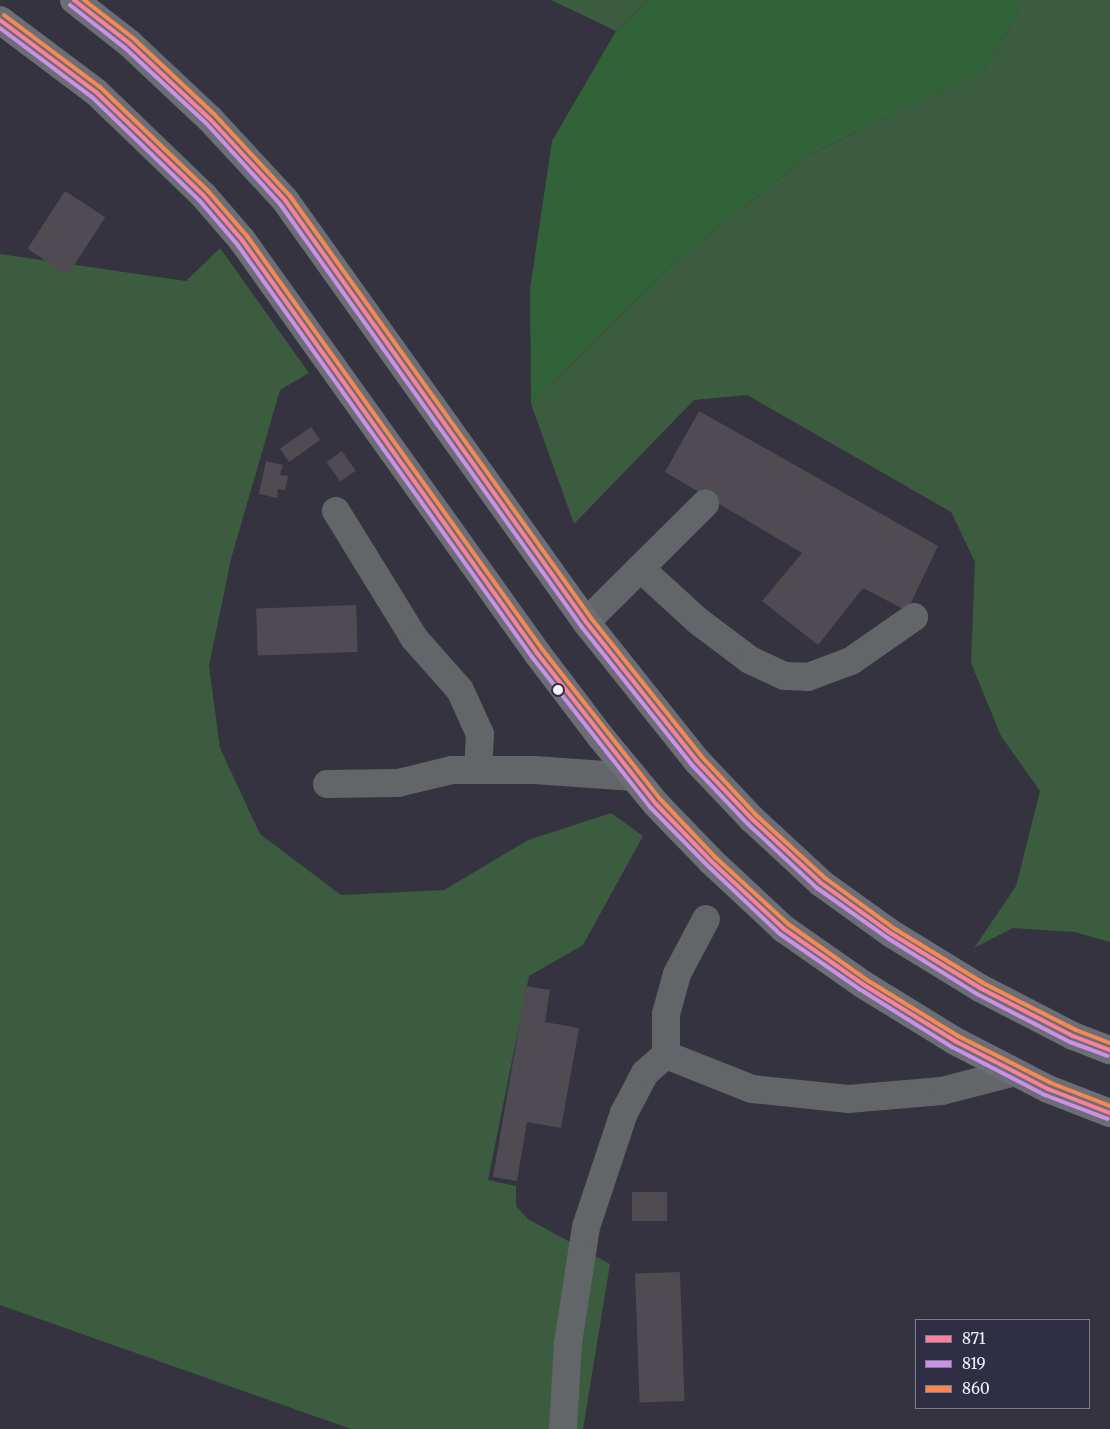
<!DOCTYPE html>
<html>
<head>
<meta charset="utf-8">
<style>
  body { margin:0 }
  #map { position:relative; width:1110px; height:1429px; overflow:hidden; background:#34333f; font-family:Merriweather,serif }
  div>[style] { position:absolute }
  .green>* { inset:0; background:#3b5c3f }
  .forest>* { inset:0; background:#316238 }
  .building>* { inset:0; background:#504b52; transform-origin:0 0 }
  .minor>* { height:28px; margin:-14px; padding:0 14px; transform-origin:14px; border-radius:14px; background:#626669 }
  .major>* { height:28px; margin:-14px; padding:0 14px; transform-origin:14px; border-radius:14px; background:#6b6f75 }
  .bus-1>* { height:4px; margin:-2px; padding:0 2px; transform-origin:2px; border-radius:2px; background:#ff8098 }
  .bus-2>* { height:4px; margin:-2px; padding:0 2px; transform-origin:2px; border-radius:2px; background:#ce8fe9 }
  .bus-3>* { height:4px; margin:-2px; padding:0 2px; transform-origin:2px; border-radius:2px; background:#f88751 }
  .dots>* { width:14px; height:14px; translate:-50% -50%; box-sizing:border-box; border:2px solid #302e44; border-radius:50% }
  span { translate:-50% -50%; white-space:nowrap; text-align:center; line-height:1.15; -webkit-text-stroke:4.5px #302e44; paint-order:stroke }
  .legend { position:absolute; left:915px; top:1319px; width:175px; height:90px; box-sizing:border-box; background:#302e44; border:1px solid #7e7d8e; margin:0; padding:6px 9px; list-style:none; font-size:15px; color:#f3f3fe }
  .legend li { display:flex; align-items:center; gap:10px; height:25px }
  .legend b { width:25px; border:1px solid #7e7d8e }
</style>
</head>
<body>
<div id="map">
  <div class="green">
    <div style="clip-path:polygon(551px 0,649px 0,616px 31px)"></div>
    <div style="clip-path:polygon(1015px 0,1110px 0,1110px 942px,1075px 932px,1013px 928px,974px 948px,1016px 886px,1040px 791px,1001px 736px,971px 663px,975px 562px,951px 512px,747px 395px,694px 400px,574px 524px,531px 404px,677px 260px,809px 155px,983px 71px,1019px 12px)"></div>
    <div style="clip-path:polygon(220px 248px,309px 373px,280px 390px,231px 559px,209px 666px,220px 748px,260px 834px,341px 895px,444px 890px,528px 840px,611px 813px,643px 836px,583px 945px,529px 976px,488px 1180px,516px 1186px,516px 1206px,528px 1219px,610px 1264px,583px 1429px,351px 1429px,0 1305px,0 254px,186px 281px)"></div>
  </div>
  <div class="forest">
    <div style="clip-path:polygon(649px 0,1015px 0,1019px 12px,983px 71px,809px 155px,677px 260px,531px 404px,530px 289px,552px 141px,616px 31px)"></div>
  </div>
  <div class="building">
    <div style="left:65px;top:191px;width:48px;height:69px;rotate:33deg"></div>
    <div style="clip-path:polygon(699px 411px,938px 546px,907px 611px,863px 588px,818px 645px,762px 601px,802px 553px,665px 472px)"></div>
    <div style="left:311px;top:427px;width:16px;height:38px;rotate:55deg"></div>
    <div style="left:342px;top:451px;width:24px;height:19px;rotate:55deg"></div>
    <div style="clip-path:polygon(266px 461px,283px 465px,280px 475px,288px 476px,285px 490px,278px 489px,277px 498px,259px 494px)"></div>
    <div style="left:356px;top:605px;width:47px;height:100px;rotate:88deg"></div>
    <div style="clip-path:polygon(526px 986px,550px 990px,545px 1022px,579px 1028px,561px 1128px,527px 1122px,517px 1181px,493px 1177px)"></div>
    <div style="left:667px;top:1192px;width:29px;height:35px;rotate:90deg"></div>
    <div style="left:680px;top:1272px;width:129px;height:45px;rotate:88deg"></div>
  </div>
  <div class="minor">
    <div style="left:336px;top:511px;width:149px;rotate:58.4deg"></div>
    <div style="left:414px;top:638px;width:69px;rotate:48.5deg"></div>
    <div style="left:460px;top:690px;width:48px;rotate:65.6deg"></div>
    <div style="left:480px;top:734px;width:36px;rotate:93deg"></div>
    <div style="left:640px;top:568px;width:79px;rotate:42.4deg"></div>
    <div style="left:698px;top:621px;width:65px;rotate:36.9deg"></div>
    <div style="left:750px;top:660px;width:38px;rotate:25deg"></div>
    <div style="left:785px;top:676px;width:23px;rotate:2deg"></div>
    <div style="left:808px;top:677px;width:46px;rotate:-20.4deg"></div>
    <div style="left:851px;top:661px;width:77px;rotate:-34.9deg"></div>
    <div style="left:586px;top:622px;width:168px;rotate:-44.8deg"></div>
    <div style="left:327px;top:784px;width:71px;rotate:-0.8deg"></div>
    <div style="left:398px;top:783px;width:56px;rotate:-13.5deg"></div>
    <div style="left:452px;top:770px;width:82px"></div>
    <div style="left:534px;top:770px;width:100px;rotate:4deg"></div>
    <div style="left:666px;top:1055px;width:41px;rotate:-90deg"></div>
    <div style="left:666px;top:1014px;width:41px;rotate:-74.6deg"></div>
    <div style="left:677px;top:974px;width:62px;rotate:-62.2deg"></div>
    <div style="left:563px;top:1429px;width:86px;rotate:-86.7deg"></div>
    <div style="left:568px;top:1343px;width:117px;rotate:-81.2deg"></div>
    <div style="left:586px;top:1227px;width:120px;rotate:-71.6deg"></div>
    <div style="left:624px;top:1113px;width:45px;rotate:-62.3deg"></div>
    <div style="left:645px;top:1073px;width:28px;rotate:-41deg"></div>
    <div style="left:666px;top:1055px;width:92px;rotate:21.6deg"></div>
    <div style="left:752px;top:1089px;width:97px;rotate:5.9deg"></div>
    <div style="left:848px;top:1099px;width:94px;rotate:-4.9deg"></div>
    <div style="left:942px;top:1091px;width:75px;rotate:-14.6deg"></div>
  </div>
  <div class="major">
    <div style="left:74px;top:0;width:70px;rotate:38deg"></div>
    <div style="left:129px;top:43px;width:111px;rotate:43.2deg"></div>
    <div style="left:210px;top:119px;width:110px;rotate:47.2deg"></div>
    <div style="left:285px;top:200px;width:518px;rotate:54.5deg"></div>
    <div style="left:586px;top:622px;width:178px;rotate:51.4deg"></div>
    <div style="left:697px;top:761px;width:80px;rotate:46.5deg"></div>
    <div style="left:752px;top:819px;width:94px;rotate:42.8deg"></div>
    <div style="left:821px;top:883px;width:87px;rotate:35.7deg"></div>
    <div style="left:892px;top:934px;width:103px;rotate:31.5deg"></div>
    <div style="left:980px;top:988px;width:105px;rotate:27.3deg"></div>
    <div style="left:1073px;top:1036px;width:40px;rotate:21deg"></div>
    <div style="left:0;top:20px;width:120px;rotate:36.9deg"></div>
    <div style="left:96px;top:92px;width:150px;rotate:43.9deg"></div>
    <div style="left:204px;top:196px;width:58px;rotate:49.2deg"></div>
    <div style="left:242px;top:240px;width:508px;rotate:54.46deg"></div>
    <div style="left:537px;top:653px;width:104px;rotate:52.8deg"></div>
    <div style="left:600px;top:736px;width:88px;rotate:50.5deg"></div>
    <div style="left:656px;top:804px;width:79px;rotate:46deg"></div>
    <div style="left:711px;top:861px;width:100px;rotate:43deg"></div>
    <div style="left:784px;top:929px;width:98px;rotate:35deg"></div>
    <div style="left:864px;top:985px;width:107px;rotate:31.6deg"></div>
    <div style="left:955px;top:1041px;width:105px;rotate:27.3deg"></div>
    <div style="left:1048px;top:1089px;width:66px;rotate:21.2deg"></div>
  </div>
  <div class="bus-1">
    <div style="left:74px;top:0;width:70px;rotate:38deg"></div>
    <div style="left:129px;top:43px;width:111px;rotate:43.2deg"></div>
    <div style="left:210px;top:119px;width:110px;rotate:47.2deg"></div>
    <div style="left:285px;top:200px;width:518px;rotate:54.5deg"></div>
    <div style="left:586px;top:622px;width:178px;rotate:51.4deg"></div>
    <div style="left:697px;top:761px;width:80px;rotate:46.5deg"></div>
    <div style="left:752px;top:819px;width:94px;rotate:42.8deg"></div>
    <div style="left:821px;top:883px;width:87px;rotate:35.7deg"></div>
    <div style="left:892px;top:934px;width:103px;rotate:31.5deg"></div>
    <div style="left:980px;top:988px;width:105px;rotate:27.3deg"></div>
    <div style="left:1073px;top:1036px;width:40px;rotate:21deg"></div>
    <div style="left:0;top:20px;width:120px;rotate:36.9deg"></div>
    <div style="left:96px;top:92px;width:150px;rotate:43.9deg"></div>
    <div style="left:204px;top:196px;width:58px;rotate:49.2deg"></div>
    <div style="left:242px;top:240px;width:508px;rotate:54.46deg"></div>
    <div style="left:537px;top:653px;width:192px;rotate:51.8deg"></div>
    <div style="left:656px;top:804px;width:79px;rotate:46deg"></div>
    <div style="left:711px;top:861px;width:100px;rotate:43deg"></div>
    <div style="left:784px;top:929px;width:98px;rotate:35deg"></div>
    <div style="left:864px;top:985px;width:107px;rotate:31.6deg"></div>
    <div style="left:955px;top:1041px;width:105px;rotate:27.3deg"></div>
    <div style="left:1048px;top:1089px;width:66px;rotate:21.2deg"></div>
  </div>
  <div class="bus-2">
    <div style="left:70px;top:5px;width:70px;rotate:38deg"></div>
    <div style="left:125px;top:48px;width:110px;rotate:42.8deg"></div>
    <div style="left:206px;top:123px;width:110px;rotate:47.6deg"></div>
    <div style="left:280px;top:204px;width:518px;rotate:54.5deg"></div>
    <div style="left:581px;top:626px;width:178px;rotate:51.4deg"></div>
    <div style="left:692px;top:765px;width:80px;rotate:46.5deg"></div>
    <div style="left:747px;top:823px;width:96px;rotate:42.9deg"></div>
    <div style="left:817px;top:888px;width:88px;rotate:35.3deg"></div>
    <div style="left:889px;top:939px;width:104px;rotate:32deg"></div>
    <div style="left:977px;top:994px;width:105px;rotate:27.3deg"></div>
    <div style="left:1070px;top:1042px;width:40px;rotate:20.2deg"></div>
    <div style="left:0;top:28px;width:115px;rotate:36.9deg"></div>
    <div style="left:92px;top:97px;width:149px;rotate:43.9deg"></div>
    <div style="left:199px;top:200px;width:58px;rotate:49.2deg"></div>
    <div style="left:237px;top:244px;width:508px;rotate:54.46deg"></div>
    <div style="left:532px;top:657px;width:192px;rotate:51.8deg"></div>
    <div style="left:651px;top:808px;width:80px;rotate:45.5deg"></div>
    <div style="left:707px;top:865px;width:100px;rotate:43.4deg"></div>
    <div style="left:780px;top:934px;width:98px;rotate:34.7deg"></div>
    <div style="left:861px;top:990px;width:107px;rotate:32.1deg"></div>
    <div style="left:952px;top:1047px;width:105px;rotate:27.3deg"></div>
    <div style="left:1045px;top:1095px;width:67px;rotate:20.9deg"></div>
  </div>
  <div class="bus-3">
    <div style="left:84px;top:0;width:62px;rotate:37.8deg"></div>
    <div style="left:133px;top:38px;width:111px;rotate:43.2deg"></div>
    <div style="left:214px;top:114px;width:112px;rotate:47.2deg"></div>
    <div style="left:290px;top:196px;width:518px;rotate:54.5deg"></div>
    <div style="left:591px;top:618px;width:178px;rotate:51.4deg"></div>
    <div style="left:702px;top:757px;width:79px;rotate:47deg"></div>
    <div style="left:756px;top:815px;width:93px;rotate:42.4deg"></div>
    <div style="left:825px;top:878px;width:87px;rotate:36.1deg"></div>
    <div style="left:895px;top:929px;width:103px;rotate:31.5deg"></div>
    <div style="left:983px;top:983px;width:104px;rotate:26.8deg"></div>
    <div style="left:1076px;top:1030px;width:36px;rotate:21deg"></div>
    <div style="left:4px;top:15px;width:120px;rotate:36.9deg"></div>
    <div style="left:100px;top:87px;width:150px;rotate:43.9deg"></div>
    <div style="left:208px;top:191px;width:60px;rotate:49.1deg"></div>
    <div style="left:247px;top:236px;width:508px;rotate:54.46deg"></div>
    <div style="left:542px;top:649px;width:192px;rotate:51.8deg"></div>
    <div style="left:661px;top:800px;width:79px;rotate:46.5deg"></div>
    <div style="left:715px;top:857px;width:99px;rotate:42.5deg"></div>
    <div style="left:788px;top:924px;width:97px;rotate:35.3deg"></div>
    <div style="left:867px;top:980px;width:107px;rotate:31.6deg"></div>
    <div style="left:958px;top:1036px;width:104px;rotate:26.8deg"></div>
    <div style="left:1051px;top:1083px;width:63px;rotate:21.3deg"></div>
  </div>
  <div class="dots">
    <div style="left:558px;top:690px;background:#f3f3fe"></div>
  </div>
  <ul class="legend">
  <li><b style="height:6px;background:#ff8098"></b>871</li>
  <li><b style="height:6px;background:#ce8fe9"></b>819</li>
  <li><b style="height:6px;background:#f88751"></b>860</li>
  </ul>
</div>
</body>
</html>
